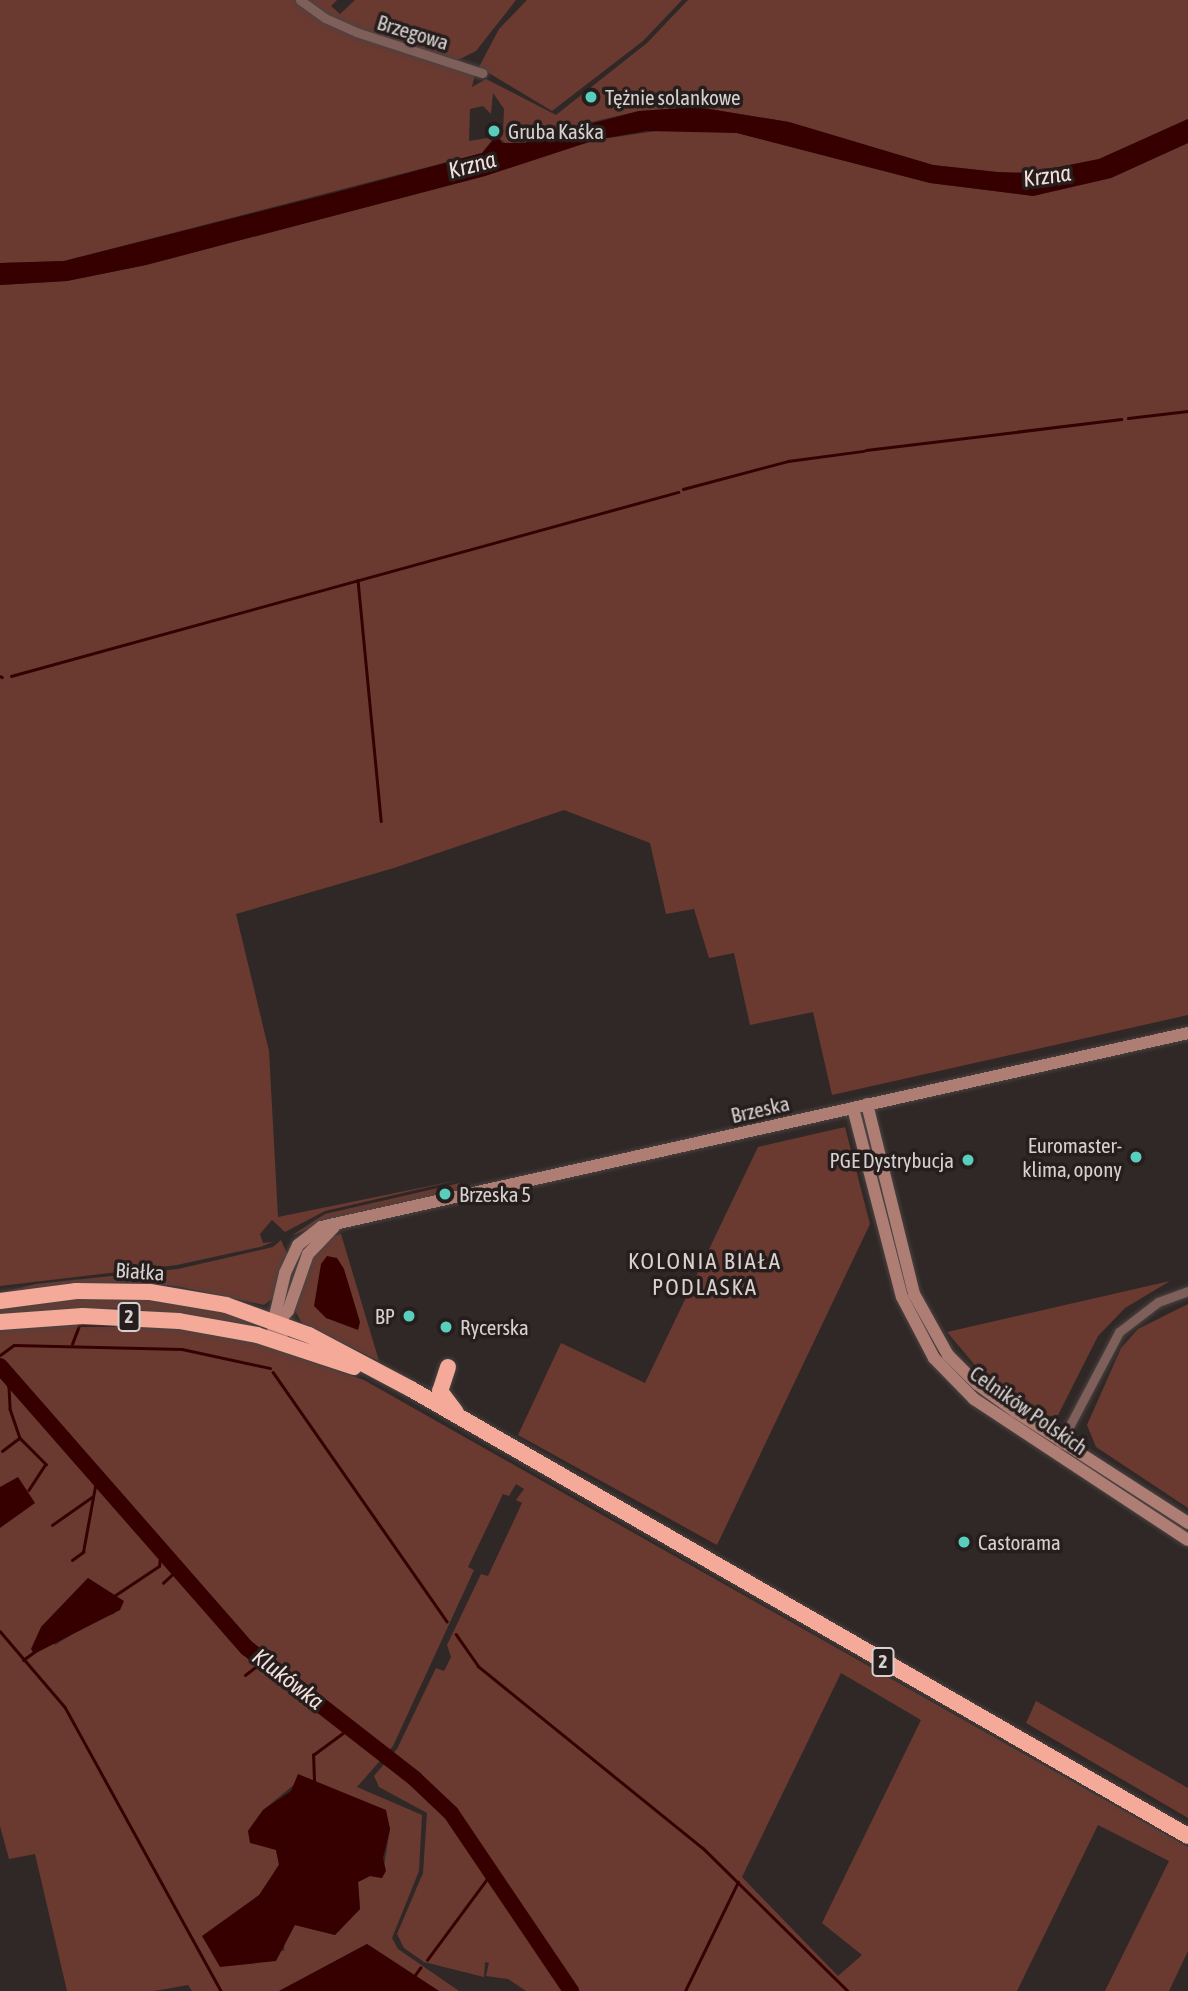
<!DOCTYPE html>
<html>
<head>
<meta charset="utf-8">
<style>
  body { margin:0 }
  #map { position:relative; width:1188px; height:1991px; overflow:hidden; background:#2f2826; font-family:"Asap Condensed",sans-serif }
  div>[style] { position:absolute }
  .green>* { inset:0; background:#6a3a31 }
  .water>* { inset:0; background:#370000 }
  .stream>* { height:2.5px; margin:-1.25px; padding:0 1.25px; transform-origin:1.25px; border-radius:1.25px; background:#370000 }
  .river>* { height:16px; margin:-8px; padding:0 8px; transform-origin:8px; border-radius:8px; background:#370000 }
  .roads { filter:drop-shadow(0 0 2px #4a4341) drop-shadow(0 0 2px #4a4341) }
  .street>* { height:9px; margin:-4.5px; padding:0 4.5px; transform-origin:4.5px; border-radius:4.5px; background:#7e5f59 }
  .secondary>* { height:12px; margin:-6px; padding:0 6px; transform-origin:6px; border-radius:6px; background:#ae7d73 }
  .highway>* { height:16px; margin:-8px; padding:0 8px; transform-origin:8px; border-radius:8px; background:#f4a999 }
  .dots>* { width:19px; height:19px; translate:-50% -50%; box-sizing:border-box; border:4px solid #251e1d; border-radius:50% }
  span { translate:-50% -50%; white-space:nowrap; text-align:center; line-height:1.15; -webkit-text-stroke:7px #251e1d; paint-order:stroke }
  .shield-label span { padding:2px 5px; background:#251e1d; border:2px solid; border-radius:5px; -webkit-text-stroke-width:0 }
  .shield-label { font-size:19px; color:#d6d1d0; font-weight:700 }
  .street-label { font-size:21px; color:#d6d1d0 }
  .poi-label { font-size:21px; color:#d6d1d0 }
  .left { translate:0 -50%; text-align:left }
  .right { translate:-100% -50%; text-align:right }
  .water-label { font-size:23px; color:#f4dfda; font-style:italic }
  .neighbourhood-label { font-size:23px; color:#dad1cf; letter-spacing:2px }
</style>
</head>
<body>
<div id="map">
  <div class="green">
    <div style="clip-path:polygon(0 0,297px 0,307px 9px,475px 74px,472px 87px,486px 79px,556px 115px,647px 43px,688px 0,1188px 0,1188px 119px,1099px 159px,1029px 173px,997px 172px,933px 165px,789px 122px,697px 107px,639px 111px,557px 130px,532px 142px,505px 143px,497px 136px,503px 132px,504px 109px,493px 93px,491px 114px,483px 106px,470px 109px,469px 141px,494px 137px,482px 153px,64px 261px,0 263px)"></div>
    <div style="clip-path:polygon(302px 0,337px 0,331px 6px,340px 14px,355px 0,516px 0,476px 51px,458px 60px,339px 23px)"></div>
    <div style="clip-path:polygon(527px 0,682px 0,643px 41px,552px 111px,479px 67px,499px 29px)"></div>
    <div style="clip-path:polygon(677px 128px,737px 133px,930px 183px,1033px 196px,1111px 178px,1188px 143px,1188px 1015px,832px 1095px,813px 1012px,750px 1025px,734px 953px,709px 958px,694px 909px,666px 914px,650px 843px,564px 810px,394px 868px,236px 914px,269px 1051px,278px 1217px,459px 1180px,325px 1211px,285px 1232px,272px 1220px,260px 1234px,263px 1243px,273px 1242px,260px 1247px,177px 1265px,0 1286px,0 285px,67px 281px,146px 265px,485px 176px,595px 140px)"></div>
    <div style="clip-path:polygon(845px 1127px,870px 1224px,717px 1545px,518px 1435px,561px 1343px,645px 1383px,758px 1147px)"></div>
    <div style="clip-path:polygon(460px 1183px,456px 1191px,332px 1219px,291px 1236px,325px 1214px)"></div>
    <div style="clip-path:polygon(341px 1234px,379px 1361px,302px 1323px,295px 1311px,306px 1264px,324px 1239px)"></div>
    <div style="clip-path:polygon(281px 1240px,288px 1256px,273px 1298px,264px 1305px,177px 1286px,124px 1282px,4px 1292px,36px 1284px,178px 1269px,273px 1247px)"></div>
    <div style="clip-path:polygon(1170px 1281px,1125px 1308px,1098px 1336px,1058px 1415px,1045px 1417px,984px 1376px,947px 1332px)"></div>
    <div style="clip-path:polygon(100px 1294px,214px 1306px,261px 1326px,123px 1308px,0 1314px,0 1305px)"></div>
    <div style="clip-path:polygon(1188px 1304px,1188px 1508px,1096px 1447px,1087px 1425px,1121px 1348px,1138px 1329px)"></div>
    <div style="clip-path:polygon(evenodd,94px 1320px,231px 1334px,364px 1380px,1188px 1847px,1188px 1951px,1169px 1991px,1105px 1991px,1169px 1861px,1098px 1825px,1017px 1991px,526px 1991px,508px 1979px,486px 1976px,489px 1963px,485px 1962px,484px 1977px,424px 1962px,404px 1948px,397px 1934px,423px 1873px,427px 1813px,379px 1787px,374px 1776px,397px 1749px,436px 1668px,444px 1671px,451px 1657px,447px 1645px,481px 1574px,488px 1576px,522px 1503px,516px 1500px,524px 1489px,516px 1484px,509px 1496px,503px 1494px,468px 1567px,474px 1570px,393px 1746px,357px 1787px,422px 1815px,419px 1871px,392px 1938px,398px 1949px,459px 1991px,439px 1991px,367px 1944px,279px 1991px,192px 1991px,188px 1985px,154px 1991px,67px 1991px,35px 1854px,9px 1859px,0 1826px,0 1328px,94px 1320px,88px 1578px,123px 1601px,114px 1614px,96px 1619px,55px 1645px,41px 1627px,88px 1578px,94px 1320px,841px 1673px,921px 1720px,822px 1923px,862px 1955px,838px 1976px,742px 1877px,841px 1673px,94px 1320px,295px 1784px,343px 1794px,385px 1810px,390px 1829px,382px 1878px,370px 1876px,358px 1882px,360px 1909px,335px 1935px,295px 1925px,285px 1937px,284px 1951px,203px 1936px,260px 1895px,279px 1864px,276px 1850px,256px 1843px,248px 1831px,263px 1810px,295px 1784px)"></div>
    <div style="clip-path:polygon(1036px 1701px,1188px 1788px,1188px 1818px,1026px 1723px)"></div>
  </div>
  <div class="water">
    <div style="clip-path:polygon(697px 107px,789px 122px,933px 165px,997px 172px,1030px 173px,1099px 159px,1188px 119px,1188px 143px,1111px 178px,1033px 196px,930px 183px,737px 133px,647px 131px,595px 140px,485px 176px,146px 265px,67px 281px,0 285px,0 263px,64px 261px,337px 192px,482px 153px,497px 136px,502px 143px,525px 143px,551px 131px,564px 131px,639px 111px)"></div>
    <div style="clip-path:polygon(327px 1256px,337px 1258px,344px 1269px,360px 1322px,358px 1330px,326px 1318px,314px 1306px,321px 1264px)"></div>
    <div style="clip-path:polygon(18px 1477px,35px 1503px,0 1528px,0 1487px)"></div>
    <div style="clip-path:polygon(88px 1578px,124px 1601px,120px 1610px,34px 1654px,31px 1649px,41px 1627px)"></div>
    <div style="clip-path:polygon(298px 1774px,386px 1810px,390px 1829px,383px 1858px,386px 1871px,382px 1878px,370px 1876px,358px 1882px,360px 1909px,335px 1935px,295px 1925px,276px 1961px,220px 1967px,202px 1936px,259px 1895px,279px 1865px,276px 1850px,250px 1843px,248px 1831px,263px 1810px,291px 1791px)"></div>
    <div style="clip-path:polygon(367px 1944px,439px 1991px,279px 1991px)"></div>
  </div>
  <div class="stream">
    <div style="left:1128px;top:418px;width:60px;rotate:-6.7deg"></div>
    <div style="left:866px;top:450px;width:257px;rotate:-6.9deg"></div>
    <div style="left:683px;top:489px;width:109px;rotate:-14.9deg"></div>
    <div style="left:788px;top:461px;width:76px;rotate:-7.6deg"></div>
    <div style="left:358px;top:580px;width:242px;rotate:84.5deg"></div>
    <div style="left:0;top:676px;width:2px;rotate:27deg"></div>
    <div style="left:11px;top:676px;width:692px;rotate:-15.42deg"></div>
    <div style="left:72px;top:1344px;width:19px;rotate:-69deg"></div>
    <div style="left:79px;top:1326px;width:35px"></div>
    <div style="left:0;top:1355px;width:17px;rotate:-36deg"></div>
    <div style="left:14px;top:1345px;width:168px;rotate:1.4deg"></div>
    <div style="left:182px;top:1349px;width:90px;rotate:12.2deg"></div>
    <div style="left:273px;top:1372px;width:304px;rotate:55.1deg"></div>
    <div style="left:13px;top:1381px;width:7px;rotate:124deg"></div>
    <div style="left:9px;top:1387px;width:22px;rotate:87deg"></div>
    <div style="left:10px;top:1409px;width:31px;rotate:71deg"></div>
    <div style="left:20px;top:1438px;width:37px;rotate:45deg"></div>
    <div style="left:46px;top:1464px;width:31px;rotate:123deg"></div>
    <div style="left:2px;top:1451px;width:21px;rotate:-37deg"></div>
    <div style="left:52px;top:1525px;width:49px;rotate:-35deg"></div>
    <div style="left:72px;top:1560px;width:14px;rotate:-36deg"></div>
    <div style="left:83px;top:1552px;width:77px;rotate:-79.6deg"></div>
    <div style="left:163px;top:1583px;width:21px;rotate:-43deg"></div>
    <div style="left:114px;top:1596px;width:54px;rotate:-33.7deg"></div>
    <div style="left:159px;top:1566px;width:17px;rotate:-83deg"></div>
    <div style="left:0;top:1631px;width:100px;rotate:49.5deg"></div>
    <div style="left:65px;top:1707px;width:324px;rotate:61.2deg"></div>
    <div style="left:456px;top:1634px;width:39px;rotate:55deg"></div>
    <div style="left:478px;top:1666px;width:289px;rotate:39deg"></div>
    <div style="left:703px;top:1848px;width:204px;rotate:44.6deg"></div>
    <div style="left:23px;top:1660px;width:14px;rotate:-36deg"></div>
    <div style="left:245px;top:1675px;width:21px;rotate:-37deg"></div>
    <div style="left:314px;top:1781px;width:26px;rotate:-92deg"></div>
    <div style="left:313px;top:1755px;width:42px;rotate:-36.3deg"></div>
    <div style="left:427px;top:1960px;width:109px;rotate:-53.5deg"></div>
    <div style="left:415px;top:1975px;width:9px;rotate:-54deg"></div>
    <div style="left:685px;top:1991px;width:121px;rotate:-64.1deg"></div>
  </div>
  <div class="river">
    <div style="left:0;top:1366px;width:375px;rotate:48.8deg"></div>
    <div style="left:247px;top:1648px;width:213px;rotate:37.9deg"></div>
    <div style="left:415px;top:1779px;width:50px;rotate:43.4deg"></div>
    <div style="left:451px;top:1813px;width:215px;rotate:56deg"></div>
  </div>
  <div class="roads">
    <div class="street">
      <div style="left:300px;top:0;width:31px;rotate:36deg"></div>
      <div style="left:325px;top:18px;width:34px;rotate:24deg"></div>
      <div style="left:356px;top:32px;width:133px;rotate:18deg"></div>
      <div style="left:1060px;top:1444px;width:127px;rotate:-62.2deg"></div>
      <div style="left:1119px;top:1332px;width:49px;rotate:-37.6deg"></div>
      <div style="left:1158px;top:1302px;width:32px;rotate:-20deg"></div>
    </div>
    <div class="secondary">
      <div style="left:867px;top:1104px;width:196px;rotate:76.1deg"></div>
      <div style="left:914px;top:1294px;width:70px;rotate:60.9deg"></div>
      <div style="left:948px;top:1355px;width:41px;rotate:45deg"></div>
      <div style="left:977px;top:1384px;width:48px;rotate:35.7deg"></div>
      <div style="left:1016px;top:1412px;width:205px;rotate:32.8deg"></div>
      <div style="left:853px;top:1108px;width:195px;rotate:75.5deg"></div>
      <div style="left:902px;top:1297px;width:69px;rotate:62.3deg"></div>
      <div style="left:934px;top:1358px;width:57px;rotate:45.7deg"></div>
      <div style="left:974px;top:1399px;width:256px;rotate:33.4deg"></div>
      <div style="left:273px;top:1328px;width:23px;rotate:-49deg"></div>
      <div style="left:288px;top:1311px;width:60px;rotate:-70.7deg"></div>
      <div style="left:308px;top:1254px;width:37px;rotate:-46deg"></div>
      <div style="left:284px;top:1343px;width:25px;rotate:-113deg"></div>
      <div style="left:274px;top:1320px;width:48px;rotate:-76.8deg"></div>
      <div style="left:285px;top:1273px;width:31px;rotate:-65deg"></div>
      <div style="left:298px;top:1245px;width:29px;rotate:-38deg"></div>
      <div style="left:321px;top:1227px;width:888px;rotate:-12.61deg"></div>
    </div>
    <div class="highway">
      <div style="left:0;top:1301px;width:77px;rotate:-7.5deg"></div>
      <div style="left:76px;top:1291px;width:74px;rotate:0.8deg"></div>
      <div style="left:150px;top:1292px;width:77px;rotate:9.7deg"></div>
      <div style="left:226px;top:1305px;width:88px;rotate:19.9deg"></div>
      <div style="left:309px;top:1335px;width:115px;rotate:27.9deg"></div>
      <div style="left:411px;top:1389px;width:896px;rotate:29.91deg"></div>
      <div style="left:0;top:1322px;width:83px;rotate:-4.1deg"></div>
      <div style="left:83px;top:1316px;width:96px;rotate:3deg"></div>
      <div style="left:179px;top:1321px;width:79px;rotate:10.2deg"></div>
      <div style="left:257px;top:1335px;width:102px;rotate:18.3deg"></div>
      <div style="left:448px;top:1367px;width:25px;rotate:108deg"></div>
      <div style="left:440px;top:1391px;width:26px;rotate:53deg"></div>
    </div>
  </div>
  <div class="dots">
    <div style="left:591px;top:97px;background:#5acebc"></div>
    <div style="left:494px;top:131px;background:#5acebc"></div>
    <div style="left:1136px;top:1157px;background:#5acebc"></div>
    <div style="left:968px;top:1160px;background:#5acebc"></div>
    <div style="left:445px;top:1194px;background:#5acebc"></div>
    <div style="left:409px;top:1316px;background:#5acebc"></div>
    <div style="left:446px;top:1327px;background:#5acebc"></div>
    <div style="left:964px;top:1542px;background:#5acebc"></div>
  </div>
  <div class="shield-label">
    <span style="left:129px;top:1317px">2</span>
    <span style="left:883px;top:1662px">2</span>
  </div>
  <div class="street-label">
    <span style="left:413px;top:32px;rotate:17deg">Brzegowa</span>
    <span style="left:760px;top:1109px;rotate:-13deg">Brzeska</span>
    <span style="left:140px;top:1271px;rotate:4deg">Białka</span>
    <span style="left:1029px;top:1410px;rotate:35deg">Celników Polskich</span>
  </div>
  <div class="poi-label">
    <span class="left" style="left:605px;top:97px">Tężnie solankowe</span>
    <span class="left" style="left:508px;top:131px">Gruba Kaśka</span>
    <span class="right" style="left:1122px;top:1157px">Euromaster-<br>klima, opony</span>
    <span class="right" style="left:954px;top:1160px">PGE Dystrybucja</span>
    <span class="left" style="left:459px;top:1194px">Brzeska 5</span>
    <span class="right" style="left:395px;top:1316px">BP</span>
    <span class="left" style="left:460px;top:1327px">Rycerska</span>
    <span class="left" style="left:978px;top:1542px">Castorama</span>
  </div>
  <div class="water-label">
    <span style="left:472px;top:165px;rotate:-15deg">Krzna</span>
    <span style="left:1047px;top:176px;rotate:-8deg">Krzna</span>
    <span style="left:288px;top:1679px;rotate:38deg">Klukówka</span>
  </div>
  <div class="neighbourhood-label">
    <span style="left:705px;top:1274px">KOLONIA BIAŁA<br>PODLASKA</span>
  </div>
</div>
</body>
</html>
